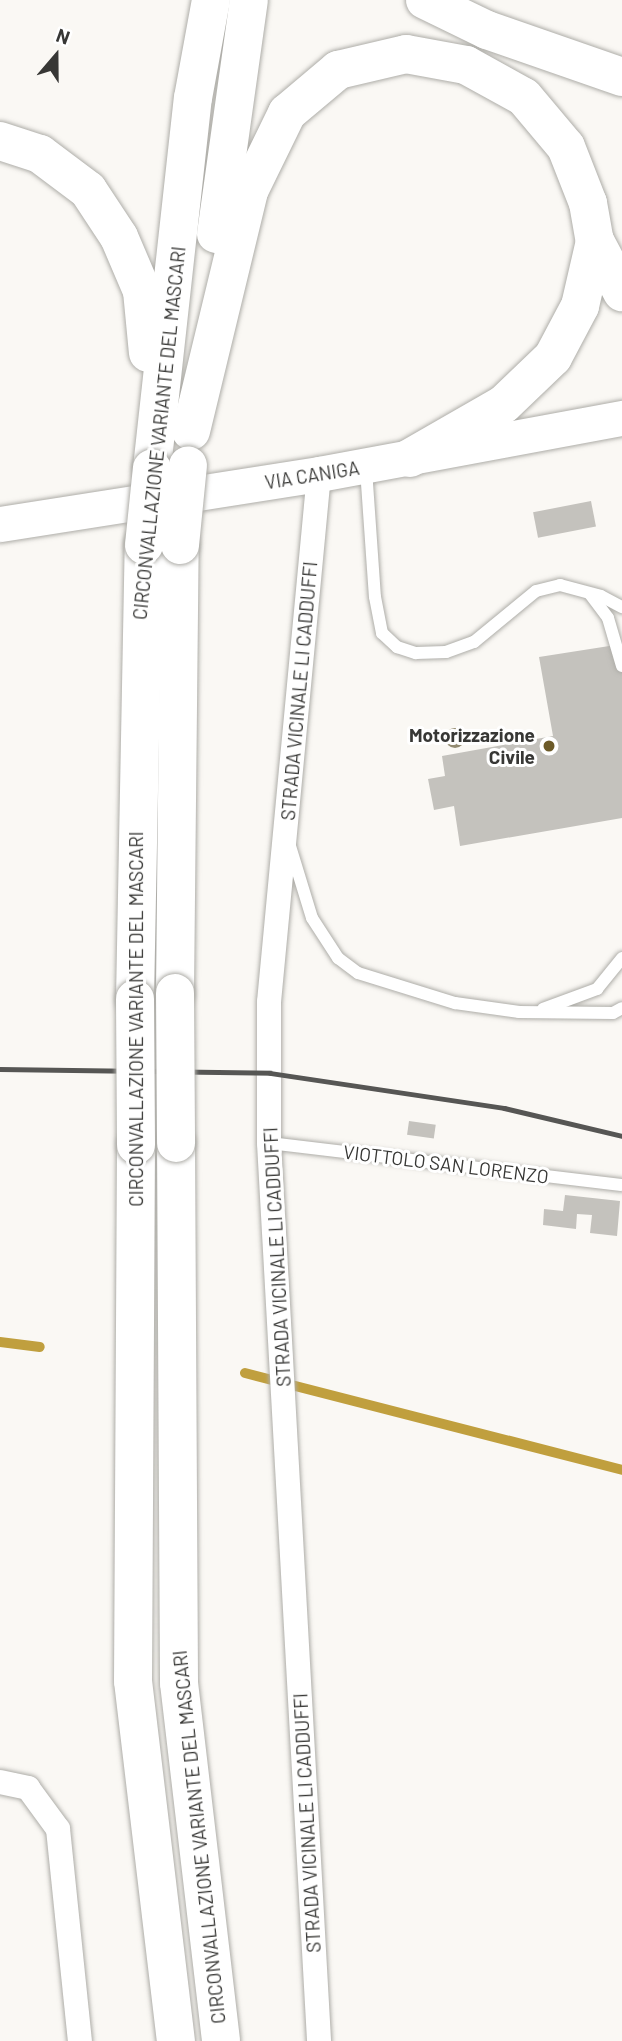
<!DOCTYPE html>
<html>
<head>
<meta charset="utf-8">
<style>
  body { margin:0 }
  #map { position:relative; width:622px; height:2041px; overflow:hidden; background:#faf8f4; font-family:Barlow,sans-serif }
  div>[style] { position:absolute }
  .stream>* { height:10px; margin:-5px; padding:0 5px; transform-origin:5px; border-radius:5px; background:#c09f3e }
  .building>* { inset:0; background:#c4c2bd; transform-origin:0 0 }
  .roads { filter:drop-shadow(0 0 2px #aeada8) drop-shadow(0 0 2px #aeada8) }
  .lane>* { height:12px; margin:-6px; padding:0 6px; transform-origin:6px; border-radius:6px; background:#fff }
  .street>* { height:24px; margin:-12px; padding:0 12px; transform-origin:12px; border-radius:12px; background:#fff }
  .secondary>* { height:35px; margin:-17.5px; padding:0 17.5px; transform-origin:17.5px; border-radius:17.5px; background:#fff }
  .highway>* { height:38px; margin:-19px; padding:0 19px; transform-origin:19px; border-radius:19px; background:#fff }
  .rail>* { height:5px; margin:-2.5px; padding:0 2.5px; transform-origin:2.5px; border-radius:2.5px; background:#565654 }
  .bridges { filter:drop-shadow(0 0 2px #aeada8) drop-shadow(0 0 2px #aeada8) }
  .highway-bridge>* { height:38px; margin:-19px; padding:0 19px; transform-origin:19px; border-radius:19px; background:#fff }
  .trees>* { width:20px; height:20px; margin:-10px; border-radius:50%; background:#938b71 }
  .dots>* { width:19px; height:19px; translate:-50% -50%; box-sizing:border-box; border:4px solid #fff; border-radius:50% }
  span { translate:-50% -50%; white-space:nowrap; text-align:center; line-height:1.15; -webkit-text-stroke:6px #fff; paint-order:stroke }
  .street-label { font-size:19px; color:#373735 }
  .poi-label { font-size:19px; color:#373735; font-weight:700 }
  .right { translate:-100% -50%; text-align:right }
  .north { position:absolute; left:21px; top:21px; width:70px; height:70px; -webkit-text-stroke:5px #fff; paint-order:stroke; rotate:20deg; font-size:19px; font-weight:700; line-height:28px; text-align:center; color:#373735 }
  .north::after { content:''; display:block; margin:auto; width:24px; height:32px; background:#373735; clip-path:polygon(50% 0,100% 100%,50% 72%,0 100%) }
</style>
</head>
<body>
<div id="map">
  <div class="stream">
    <div style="left:0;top:1342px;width:40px;rotate:7.1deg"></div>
    <div style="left:245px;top:1373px;width:389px;rotate:14.4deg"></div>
  </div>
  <div class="building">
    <div style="left:591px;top:501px;width:26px;height:59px;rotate:79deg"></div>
    <div style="clip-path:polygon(622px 644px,622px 818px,460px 846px,454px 806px,434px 810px,428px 779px,445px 776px,442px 756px,553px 736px,539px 657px)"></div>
    <div style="left:409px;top:1121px;width:27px;height:14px;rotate:8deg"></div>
    <div style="clip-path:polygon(565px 1195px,620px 1201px,617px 1236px,590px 1233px,592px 1215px,577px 1214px,576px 1229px,543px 1225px,544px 1209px,563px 1211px)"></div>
  </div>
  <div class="roads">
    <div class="lane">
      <div style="left:366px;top:469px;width:128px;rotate:86deg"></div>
      <div style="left:375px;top:597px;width:37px;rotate:79deg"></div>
      <div style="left:382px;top:633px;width:21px;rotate:43deg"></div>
      <div style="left:397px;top:647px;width:20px;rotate:18deg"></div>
      <div style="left:416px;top:653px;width:30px;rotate:-2deg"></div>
      <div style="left:446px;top:652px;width:30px;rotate:-20deg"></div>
      <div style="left:474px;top:642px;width:80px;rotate:-39.4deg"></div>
      <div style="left:536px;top:591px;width:25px;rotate:-14deg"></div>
      <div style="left:560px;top:585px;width:42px;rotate:15deg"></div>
      <div style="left:601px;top:596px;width:24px;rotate:28deg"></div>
      <div style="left:590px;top:594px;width:30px;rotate:53deg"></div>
      <div style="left:608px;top:618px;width:50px;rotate:73.7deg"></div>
      <div style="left:290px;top:846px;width:75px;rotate:73deg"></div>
      <div style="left:312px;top:918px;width:48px;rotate:57deg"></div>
      <div style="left:338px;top:958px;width:25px;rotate:37deg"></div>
      <div style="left:358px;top:973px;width:102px;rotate:17.2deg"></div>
      <div style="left:455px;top:1003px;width:65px;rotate:8deg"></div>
      <div style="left:519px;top:1012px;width:94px;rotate:0.6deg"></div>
      <div style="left:613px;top:1013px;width:10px;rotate:-29deg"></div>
      <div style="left:543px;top:1009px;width:58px;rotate:-20.3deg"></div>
      <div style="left:597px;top:989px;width:40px;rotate:-51deg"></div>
      <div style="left:269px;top:1143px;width:355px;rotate:6.8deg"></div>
    </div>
    <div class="street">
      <div style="left:319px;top:474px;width:530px;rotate:95.41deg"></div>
      <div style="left:269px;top:1002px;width:141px;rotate:90deg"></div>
      <div style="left:269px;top:1143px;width:899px;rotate:86.81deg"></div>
      <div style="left:0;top:1782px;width:29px;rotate:12deg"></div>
      <div style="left:28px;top:1788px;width:51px;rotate:53.8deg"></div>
      <div style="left:58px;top:1829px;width:213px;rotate:84.1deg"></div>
    </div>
    <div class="secondary">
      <div style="left:0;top:524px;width:323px;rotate:-8.9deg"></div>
      <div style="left:319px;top:474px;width:308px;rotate:-10.5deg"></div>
    </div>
    <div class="highway">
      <div style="left:425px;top:0;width:69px;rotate:25.8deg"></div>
      <div style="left:487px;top:30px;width:143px;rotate:19.2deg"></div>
      <div style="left:0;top:141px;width:42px;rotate:18deg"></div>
      <div style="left:40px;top:154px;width:60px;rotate:36.9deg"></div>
      <div style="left:88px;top:190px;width:56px;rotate:56.6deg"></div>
      <div style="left:119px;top:237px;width:59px;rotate:66.9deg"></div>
      <div style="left:142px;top:291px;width:62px;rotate:84.5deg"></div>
      <div style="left:216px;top:234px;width:236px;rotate:-82deg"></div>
      <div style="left:191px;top:431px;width:247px;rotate:-76.4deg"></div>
      <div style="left:249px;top:191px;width:87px;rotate:-64deg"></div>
      <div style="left:287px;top:113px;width:67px;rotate:-40.1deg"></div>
      <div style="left:338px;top:70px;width:70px;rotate:-13.2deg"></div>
      <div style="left:406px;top:54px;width:61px;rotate:10.4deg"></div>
      <div style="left:466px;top:65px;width:66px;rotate:28.9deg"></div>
      <div style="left:524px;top:97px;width:65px;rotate:50deg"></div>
      <div style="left:566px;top:147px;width:60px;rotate:68.6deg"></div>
      <div style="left:588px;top:203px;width:39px;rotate:80deg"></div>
      <div style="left:595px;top:241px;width:58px;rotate:62.1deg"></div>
      <div style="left:410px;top:458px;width:108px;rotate:-29.9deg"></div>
      <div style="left:504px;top:404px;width:68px;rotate:-43.8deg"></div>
      <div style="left:553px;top:357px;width:58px;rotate:-62.1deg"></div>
      <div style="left:580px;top:306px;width:67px;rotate:-77deg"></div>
      <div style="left:152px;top:468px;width:372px;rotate:-83.7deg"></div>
      <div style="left:193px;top:98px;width:100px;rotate:-79.6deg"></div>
      <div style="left:175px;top:993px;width:448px;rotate:-89.4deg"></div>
      <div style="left:135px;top:999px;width:454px;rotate:-88.9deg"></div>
      <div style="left:176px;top:1143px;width:540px;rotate:89.68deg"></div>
      <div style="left:179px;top:1683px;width:360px;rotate:83.3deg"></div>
      <div style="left:136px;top:1145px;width:536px;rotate:90.32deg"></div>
      <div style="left:133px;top:1681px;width:363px;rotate:83.2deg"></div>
    </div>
  </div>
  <div class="rail">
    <div style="left:0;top:1069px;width:270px;rotate:0.8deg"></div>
    <div style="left:270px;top:1073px;width:237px;rotate:8.5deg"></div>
    <div style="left:504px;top:1108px;width:121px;rotate:13.3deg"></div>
  </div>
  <div class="bridges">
    <div class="highway-bridge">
      <div style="left:144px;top:545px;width:77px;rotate:-84.1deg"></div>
      <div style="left:180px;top:545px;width:80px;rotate:-84.3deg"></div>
      <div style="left:175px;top:993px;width:150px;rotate:89.6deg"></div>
      <div style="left:135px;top:999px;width:146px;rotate:89.6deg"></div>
    </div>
  </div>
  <div class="trees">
    <div style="left:455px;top:738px"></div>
  </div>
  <div class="dots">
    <div style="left:549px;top:746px;background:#6c5a28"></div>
  </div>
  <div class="street-label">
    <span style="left:159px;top:433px;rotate:-84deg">CIRCONVALLAZIONE VARIANTE DEL MASCARI</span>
    <span style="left:312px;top:475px;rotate:-9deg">VIA CANIGA</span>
    <span style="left:299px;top:691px;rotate:-85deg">STRADA VICINALE LI CADDUFFI</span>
    <span style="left:136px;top:1019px;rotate:-90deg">CIRCONVALLAZIONE VARIANTE DEL MASCARI</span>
    <span style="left:446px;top:1164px;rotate:7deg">VIOTTOLO SAN LORENZO</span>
    <span style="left:277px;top:1257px;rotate:-93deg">STRADA VICINALE LI CADDUFFI</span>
    <span style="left:307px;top:1823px;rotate:-93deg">STRADA VICINALE LI CADDUFFI</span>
    <span style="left:199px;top:1837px;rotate:-96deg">CIRCONVALLAZIONE VARIANTE DEL MASCARI</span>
  </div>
  <div class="poi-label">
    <span class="right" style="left:535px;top:746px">Motorizzazione<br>Civile</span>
  </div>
  <div class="north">N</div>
</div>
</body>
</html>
